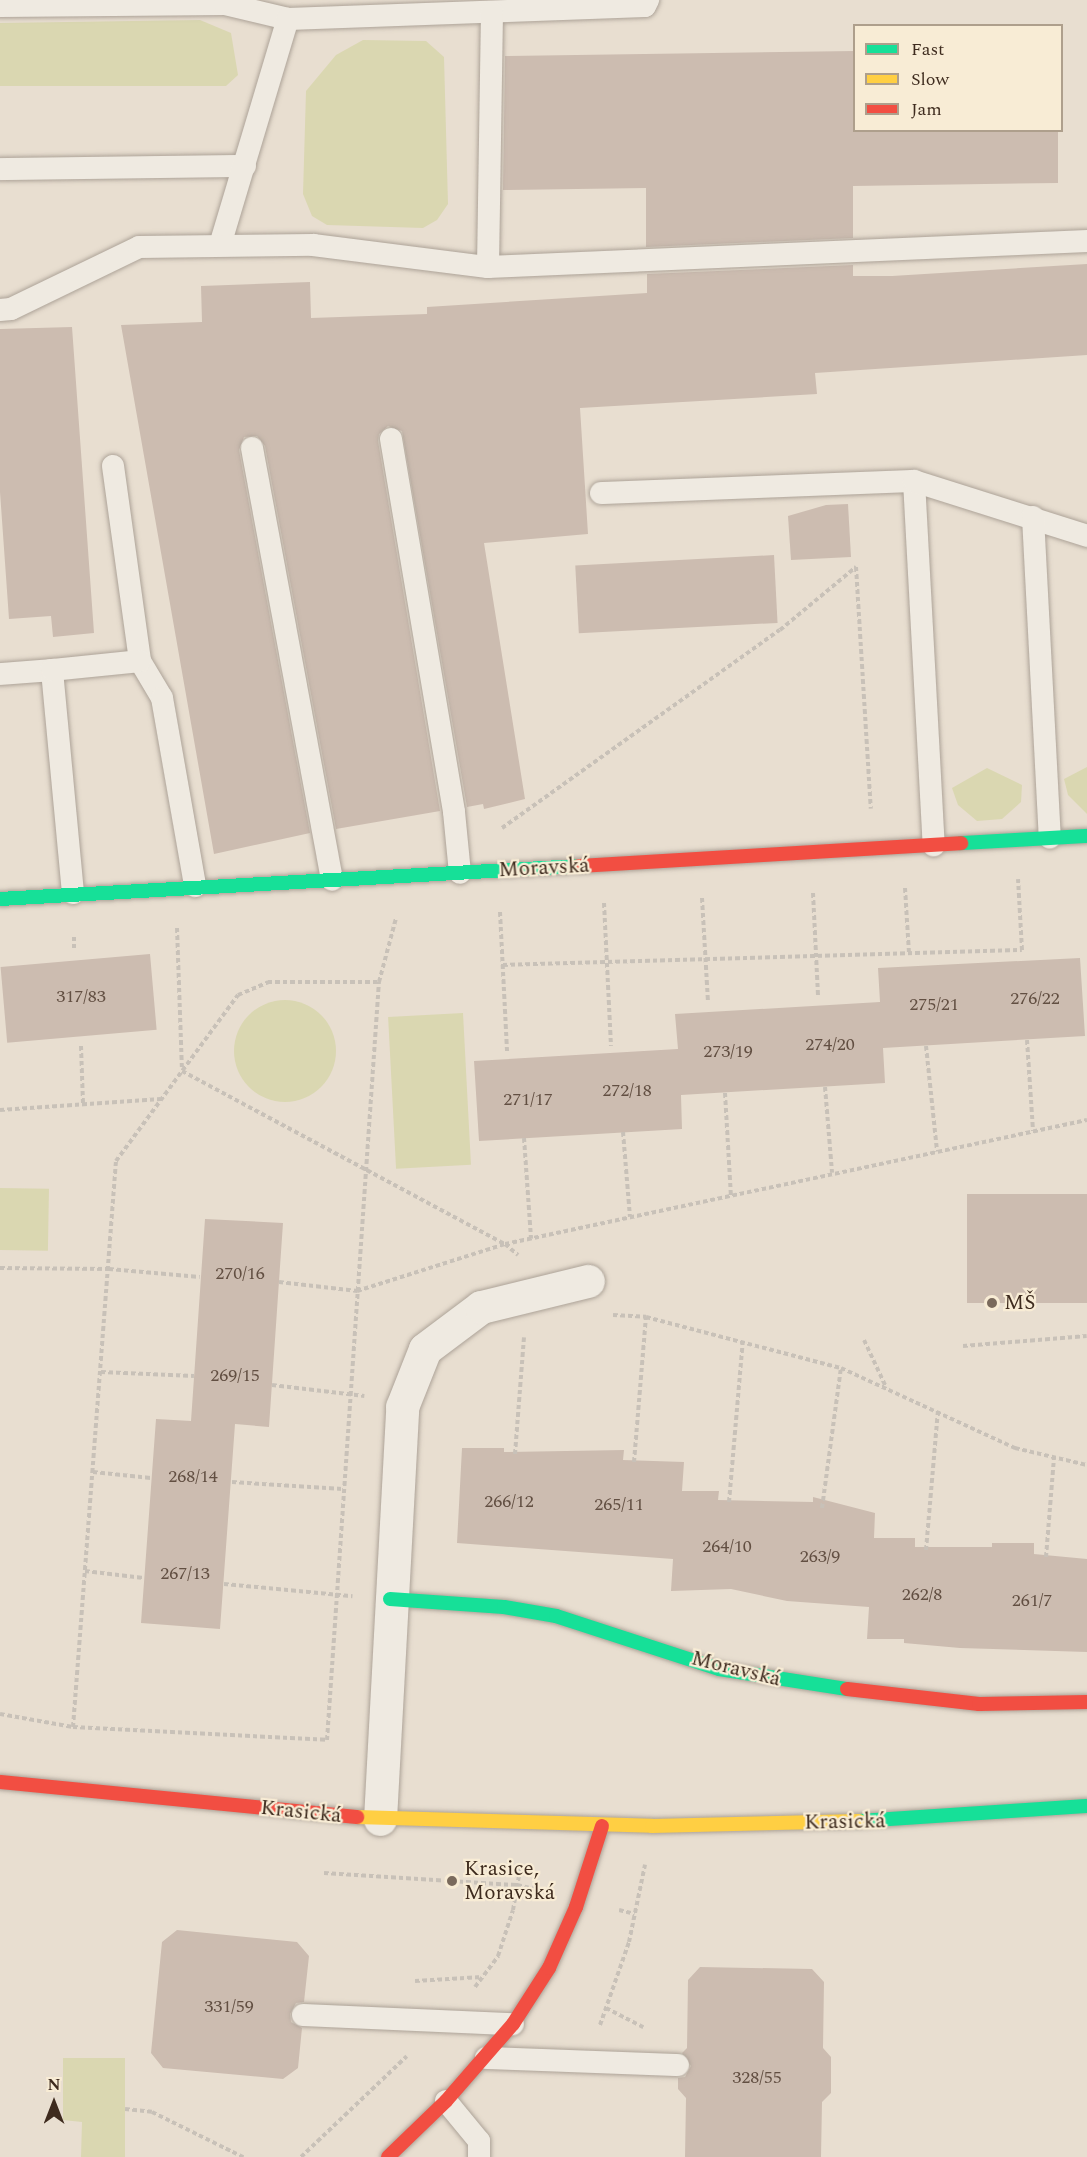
<!DOCTYPE html>
<html>
<head>
<meta charset="utf-8">
<style>
  body { margin:0 }
  #map { position:relative; width:1087px; height:2157px; overflow:hidden; background:#e8ded0; font-family:Spectral,serif }
  div>[style] { position:absolute }
  .green>* { inset:0; background:#dad7b1; transform-origin:0 0 }
  .round { border-radius:50% }
  .building>* { inset:0; background:#ccbcb0; transform-origin:0 0 }
  .path>* { height:4px; margin-top:-2px; transform-origin:0; background:repeating-linear-gradient(90deg,#c8c1b8 0 4.5px,transparent 0 7.5px) }
  .roads { filter:drop-shadow(0 0 2px #ada398) drop-shadow(0 0 2px #ada398) }
  .lane>* { height:22px; margin:-11px; padding:0 11px; transform-origin:11px; border-radius:11px; background:#efeae1 }
  .street>* { height:33px; margin:-16.5px; padding:0 16.5px; transform-origin:16.5px; border-radius:16.5px; background:#efeae1 }
  .fast>* { height:14px; margin:-7px; padding:0 7px; transform-origin:7px; border-radius:7px; background:#16e098 }
  .slow>* { height:14px; margin:-7px; padding:0 7px; transform-origin:7px; border-radius:7px; background:#ffcf43 }
  .jam>* { height:14px; margin:-7px; padding:0 7px; transform-origin:7px; border-radius:7px; background:#f24e42 }
  .dots>* { width:16px; height:16px; translate:-50% -50%; box-sizing:border-box; border:3px solid #f8ecd5; border-radius:50% }
  span { translate:-50% -50%; white-space:nowrap; text-align:center; line-height:1.15; -webkit-text-stroke:4.5px #f8ecd5; paint-order:stroke }
  .number-label { font-size:18px; color:#624f42 }
  .number-label span { -webkit-text-stroke-width:0 }
  .street-label { font-size:21px; color:#3e2b1e }
  .poi-label { font-size:21px; color:#3e2b1e }
  .left { translate:0 -50%; text-align:left }
  .legend { position:absolute; left:853px; top:24px; width:210px; height:108px; box-sizing:border-box; background:#f8ecd5; border:2px solid #ae9f8c; margin:0; padding:8px 10px; list-style:none; font-size:18px; color:#3e2b1e }
  .legend li { display:flex; align-items:center; gap:12px; height:30px }
  .legend b { width:30px; border:2px solid #ae9f8c }
  .north { position:absolute; left:24px; top:2073px; width:60px; height:60px; -webkit-text-stroke:4px #f8ecd5; paint-order:stroke; rotate:0deg; font-size:16px; font-weight:700; line-height:24px; text-align:center; color:#3e2b1e }
  .north::after { content:''; display:block; margin:auto; width:21px; height:27px; background:#3e2b1e; clip-path:polygon(50% 0,100% 100%,50% 72%,0 100%) }
</style>
</head>
<body>
<div id="map">
  <div class="green">
    <div style="clip-path:polygon(200px 20px,231px 33px,238px 75px,226px 86px,0 86px,0 23px)"></div>
    <div style="clip-path:polygon(363px 40px,426px 41px,444px 57px,448px 204px,437px 220px,423px 228px,327px 225px,312px 216px,303px 194px,306px 91px,336px 55px)"></div>
    <div style="clip-path:polygon(1087px 767px,1087px 814px,1068px 795px,1064px 779px)"></div>
    <div style="clip-path:polygon(987px 768px,1022px 785px,1021px 802px,1002px 819px,977px 821px,958px 805px,952px 788px)"></div>
    <div class="round" style="left:234px;top:1000px;width:102px;height:102px"></div>
    <div style="left:463px;top:1013px;width:152px;height:75px;rotate:87deg"></div>
    <div style="left:0;top:1188px;width:49px;height:62px;rotate:1deg"></div>
    <div style="clip-path:polygon(63px 2058px,125px 2058px,125px 2157px,81px 2157px,82px 2122px,63px 2120px)"></div>
  </div>
  <div class="building">
    <div style="clip-path:polygon(855px 51px,855px 130px,1058px 130px,1058px 183px,853px 186px,853px 238px,646px 247px,646px 188px,503px 190px,505px 56px)"></div>
    <div style="clip-path:polygon(1087px 264px,1087px 355px,815px 373px,817px 394px,580px 408px,588px 534px,484px 543px,525px 799px,484px 809px,483px 804px,467px 807px,402px 431px,388px 426px,379px 434px,378px 441px,440px 811px,336px 829px,265px 446px,257px 436px,244px 437px,239px 450px,310px 833px,214px 854px,121px 325px,202px 322px,201px 286px,310px 282px,311px 318px,427px 314px,427px 307px,647px 293px,647px 274px,853px 265px,853px 276px,892px 276px)"></div>
    <div style="clip-path:polygon(72px 327px,94px 633px,53px 637px,51px 616px,9px 619px,0 492px,0 329px)"></div>
    <div style="clip-path:polygon(848px 504px,851px 557px,791px 560px,788px 516px,826px 505px)"></div>
    <div style="left:774px;top:555px;width:68px;height:199px;rotate:87deg"></div>
    <div style="left:150px;top:954px;width:76px;height:150px;rotate:85deg"></div>
    <div style="clip-path:polygon(1080px 958px,1085px 1036px,883px 1048px,885px 1083px,681px 1095px,682px 1129px,479px 1141px,474px 1061px,678px 1049px,675px 1014px,880px 1002px,878px 968px)"></div>
    <div style="left:1087px;top:1194px;width:109px;height:120px;rotate:90deg"></div>
    <div style="clip-path:polygon(205px 1219px,283px 1223px,269px 1427px,235px 1424px,220px 1629px,141px 1623px,156px 1419px,191px 1421px)"></div>
    <div style="clip-path:polygon(462px 1448px,504px 1448px,504px 1452px,624px 1450px,623px 1460px,684px 1462px,682px 1491px,719px 1491px,718px 1500px,813px 1502px,813px 1497px,875px 1513px,874px 1538px,915px 1538px,915px 1547px,992px 1547px,992px 1543px,1034px 1543px,1034px 1554px,1087px 1559px,1087px 1652px,960px 1648px,904px 1643px,904px 1639px,867px 1639px,869px 1607px,787px 1601px,731px 1589px,671px 1591px,673px 1559px,457px 1543px)"></div>
    <div style="clip-path:polygon(177px 1930px,297px 1942px,309px 1956px,304px 2002px,296px 2003px,290px 2014px,291px 2022px,302px 2028px,298px 2068px,283px 2079px,163px 2068px,151px 2053px,162px 1942px)"></div>
    <div style="clip-path:polygon(700px 1967px,812px 1969px,824px 1982px,823px 2048px,831px 2057px,831px 2093px,822px 2102px,821px 2157px,685px 2157px,686px 2098px,678px 2089px,678px 2078px,685px 2077px,691px 2066px,682px 2053px,687px 2048px,688px 1980px)"></div>
  </div>
  <div class="path">
    <div style="left:502px;top:828px;width:341px;rotate:-35.5deg"></div>
    <div style="left:780px;top:630px;width:99px;rotate:-39.7deg"></div>
    <div style="left:856px;top:567px;width:242px;rotate:86.5deg"></div>
    <div style="left:905px;top:888px;width:65px;rotate:86.5deg"></div>
    <div style="left:813px;top:893px;width:104px;rotate:87.2deg"></div>
    <div style="left:702px;top:898px;width:104px;rotate:86.7deg"></div>
    <div style="left:604px;top:903px;width:143px;rotate:87.2deg"></div>
    <div style="left:500px;top:912px;width:140px;rotate:87.1deg"></div>
    <div style="left:177px;top:928px;width:142px;rotate:88deg"></div>
    <div style="left:74px;top:937px;width:11px;rotate:90deg"></div>
    <div style="left:503px;top:965px;width:519px;rotate:-1.66deg"></div>
    <div style="left:1022px;top:950px;width:71px;rotate:-93.2deg"></div>
    <div style="left:1027px;top:1040px;width:91px;rotate:86.2deg"></div>
    <div style="left:81px;top:1046px;width:58px;rotate:88deg"></div>
    <div style="left:926px;top:1046px;width:106px;rotate:84deg"></div>
    <div style="left:182px;top:1071px;width:366px;rotate:28.2deg"></div>
    <div style="left:505px;top:1244px;width:595px;rotate:-12.03deg"></div>
    <div style="left:825px;top:1087px;width:86px;rotate:85.3deg"></div>
    <div style="left:725px;top:1093px;width:103px;rotate:86.7deg"></div>
    <div style="left:0;top:1110px;width:161px;rotate:-3.9deg"></div>
    <div style="left:623px;top:1132px;width:85px;rotate:85.3deg"></div>
    <div style="left:524px;top:1138px;width:101px;rotate:86deg"></div>
    <div style="left:0;top:1268px;width:109px;rotate:0.5deg"></div>
    <div style="left:109px;top:1269px;width:91px;rotate:5deg"></div>
    <div style="left:279px;top:1282px;width:79px;rotate:6.6deg"></div>
    <div style="left:357px;top:1291px;width:155px;rotate:-17.6deg"></div>
    <div style="left:505px;top:1244px;width:17px;rotate:40deg"></div>
    <div style="left:613px;top:1315px;width:33px;rotate:3deg"></div>
    <div style="left:646px;top:1317px;width:202px;rotate:14.7deg"></div>
    <div style="left:841px;top:1368px;width:192px;rotate:24.7deg"></div>
    <div style="left:1015px;top:1448px;width:74px;rotate:13.3deg"></div>
    <div style="left:864px;top:1340px;width:52px;rotate:64.9deg"></div>
    <div style="left:963px;top:1346px;width:124px;rotate:-4.6deg"></div>
    <div style="left:101px;top:1372px;width:93px;rotate:2.5deg"></div>
    <div style="left:272px;top:1385px;width:93px;rotate:6.8deg"></div>
    <div style="left:515px;top:1454px;width:117px;rotate:-85.6deg"></div>
    <div style="left:634px;top:1462px;width:145px;rotate:-85.3deg"></div>
    <div style="left:93px;top:1472px;width:58px;rotate:5.9deg"></div>
    <div style="left:232px;top:1482px;width:111px;rotate:3.6deg"></div>
    <div style="left:729px;top:1502px;width:163px;rotate:-85.1deg"></div>
    <div style="left:822px;top:1508px;width:141px;rotate:-82.3deg"></div>
    <div style="left:926px;top:1550px;width:140px;rotate:-85.1deg"></div>
    <div style="left:1046px;top:1557px;width:99px;rotate:-85.4deg"></div>
    <div style="left:85px;top:1571px;width:59px;rotate:6.8deg"></div>
    <div style="left:224px;top:1584px;width:129px;rotate:5.4deg"></div>
    <div style="left:0;top:1714px;width:74px;rotate:10.1deg"></div>
    <div style="left:73px;top:1727px;width:254px;rotate:2.9deg"></div>
    <div style="left:327px;top:1740px;width:760px;rotate:-86.08deg"></div>
    <div style="left:379px;top:982px;width:66px;rotate:-75.1deg"></div>
    <div style="left:73px;top:1727px;width:568px;rotate:-85.66deg"></div>
    <div style="left:116px;top:1161px;width:206px;rotate:-53.7deg"></div>
    <div style="left:238px;top:995px;width:33px;rotate:-23deg"></div>
    <div style="left:268px;top:982px;width:111px"></div>
    <div style="left:324px;top:1873px;width:193px;rotate:3.6deg"></div>
    <div style="left:517px;top:1885px;width:22px;rotate:13deg"></div>
    <div style="left:619px;top:1910px;width:16px;rotate:14deg"></div>
    <div style="left:415px;top:1981px;width:67px;rotate:-3.4deg"></div>
    <div style="left:475px;top:1987px;width:39px;rotate:-53deg"></div>
    <div style="left:498px;top:1956px;width:48px;rotate:-71.9deg"></div>
    <div style="left:513px;top:1910px;width:47px;rotate:-80.1deg"></div>
    <div style="left:606px;top:2008px;width:42px;rotate:27.2deg"></div>
    <div style="left:600px;top:2025px;width:88px;rotate:-70.7deg"></div>
    <div style="left:629px;top:1942px;width:79px;rotate:-78.3deg"></div>
    <div style="left:125px;top:2109px;width:27px;rotate:6deg"></div>
    <div style="left:152px;top:2112px;width:102px;rotate:26.3deg"></div>
    <div style="left:301px;top:2157px;width:146px;rotate:-43.6deg"></div>
  </div>
  <div class="roads">
    <div class="lane">
      <div style="left:0;top:6px;width:225px;rotate:-0.5deg"></div>
      <div style="left:225px;top:4px;width:65px;rotate:13.4deg"></div>
      <div style="left:0;top:169px;width:245px;rotate:-0.7deg"></div>
      <div style="left:220px;top:245px;width:236px;rotate:-73.3deg"></div>
      <div style="left:288px;top:19px;width:357px;rotate:-2.1deg"></div>
      <div style="left:645px;top:6px;width:7px;rotate:-63deg"></div>
      <div style="left:488px;top:267px;width:255px;rotate:-89.1deg"></div>
      <div style="left:0;top:310px;width:11px;rotate:-5deg"></div>
      <div style="left:11px;top:309px;width:142px;rotate:-25.8deg"></div>
      <div style="left:139px;top:247px;width:174px;rotate:-0.7deg"></div>
      <div style="left:313px;top:245px;width:176px;rotate:7.2deg"></div>
      <div style="left:488px;top:267px;width:600px;rotate:-2.49deg"></div>
      <div style="left:391px;top:439px;width:378px;rotate:80.4deg"></div>
      <div style="left:454px;top:812px;width:61px;rotate:84.4deg"></div>
      <div style="left:252px;top:448px;width:439px;rotate:79.5deg"></div>
      <div style="left:113px;top:466px;width:197px;rotate:82.1deg"></div>
      <div style="left:140px;top:661px;width:43px;rotate:59.3deg"></div>
      <div style="left:162px;top:698px;width:191px;rotate:80deg"></div>
      <div style="left:914px;top:481px;width:365px;rotate:86.9deg"></div>
      <div style="left:601px;top:493px;width:313px;rotate:-2.2deg"></div>
      <div style="left:914px;top:481px;width:182px;rotate:17.6deg"></div>
      <div style="left:1033px;top:517px;width:321px;rotate:87deg"></div>
      <div style="left:0;top:674px;width:52px;rotate:-4.4deg"></div>
      <div style="left:73px;top:893px;width:224px;rotate:-95.4deg"></div>
      <div style="left:52px;top:670px;width:88px;rotate:-5.8deg"></div>
      <div style="left:303px;top:2015px;width:210px;rotate:2.5deg"></div>
      <div style="left:486px;top:2058px;width:192px;rotate:2.1deg"></div>
      <div style="left:446px;top:2101px;width:52px;rotate:50.5deg"></div>
      <div style="left:479px;top:2141px;width:16px;rotate:90deg"></div>
    </div>
    <div class="street">
      <div style="left:380px;top:1819px;width:413px;rotate:-86.9deg"></div>
      <div style="left:402px;top:1407px;width:62px;rotate:-68.4deg"></div>
      <div style="left:425px;top:1349px;width:70px;rotate:-36.9deg"></div>
      <div style="left:481px;top:1307px;width:110px;rotate:-13.7deg"></div>
    </div>
    <div class="fast">
      <div style="left:961px;top:843px;width:126px;rotate:-3.2deg"></div>
      <div style="left:0;top:899px;width:579px;rotate:-3.27deg"></div>
      <div style="left:390px;top:1599px;width:114px;rotate:4deg"></div>
      <div style="left:504px;top:1607px;width:53px;rotate:9.8deg"></div>
      <div style="left:556px;top:1616px;width:171px;rotate:18deg"></div>
      <div style="left:719px;top:1669px;width:130px;rotate:8.9deg"></div>
      <div style="left:859px;top:1821px;width:228px;rotate:-3.8deg"></div>
    </div>
    <div class="slow">
      <div style="left:357px;top:1817px;width:295px;rotate:1.7deg"></div>
      <div style="left:652px;top:1826px;width:207px;rotate:-1.4deg"></div>
    </div>
    <div class="jam">
      <div style="left:578px;top:866px;width:384px;rotate:-3.4deg"></div>
      <div style="left:847px;top:1689px;width:133px;rotate:6.5deg"></div>
      <div style="left:979px;top:1704px;width:108px;rotate:-1.1deg"></div>
      <div style="left:0;top:1782px;width:359px;rotate:5.6deg"></div>
      <div style="left:388px;top:2157px;width:81px;rotate:-44deg"></div>
      <div style="left:446px;top:2101px;width:102px;rotate:-49deg"></div>
      <div style="left:513px;top:2024px;width:67px;rotate:-57.3deg"></div>
      <div style="left:549px;top:1968px;width:67px;rotate:-66.1deg"></div>
      <div style="left:576px;top:1907px;width:85px;rotate:-72.2deg"></div>
    </div>
  </div>
  <div class="dots">
    <div style="left:992px;top:1303px;background:#7a6a5c"></div>
    <div style="left:452px;top:1881px;background:#7a6a5c"></div>
  </div>
  <div class="number-label">
    <span style="left:81px;top:997px">317/83</span>
    <span style="left:1035px;top:999px">276/22</span>
    <span style="left:934px;top:1005px">275/21</span>
    <span style="left:830px;top:1045px">274/20</span>
    <span style="left:728px;top:1052px">273/19</span>
    <span style="left:627px;top:1091px">272/18</span>
    <span style="left:528px;top:1100px">271/17</span>
    <span style="left:240px;top:1274px">270/16</span>
    <span style="left:235px;top:1376px">269/15</span>
    <span style="left:193px;top:1477px">268/14</span>
    <span style="left:509px;top:1502px">266/12</span>
    <span style="left:619px;top:1505px">265/11</span>
    <span style="left:727px;top:1547px">264/10</span>
    <span style="left:820px;top:1557px">263/9</span>
    <span style="left:185px;top:1574px">267/13</span>
    <span style="left:922px;top:1595px">262/8</span>
    <span style="left:1032px;top:1601px">261/7</span>
    <span style="left:229px;top:2007px">331/59</span>
    <span style="left:757px;top:2078px">328/55</span>
  </div>
  <div class="street-label">
    <span style="left:544px;top:868px;rotate:-3deg">Moravská</span>
    <span style="left:736px;top:1669px;rotate:14deg">Moravská</span>
    <span style="left:301px;top:1812px;rotate:6deg">Krasická</span>
    <span style="left:845px;top:1822px;rotate:-1deg">Krasická</span>
  </div>
  <div class="poi-label">
    <span class="left" style="left:1004px;top:1303px">MŠ</span>
    <span class="left" style="left:464px;top:1881px">Krasice,<br>Moravská</span>
  </div>
  <ul class="legend">
  <li><b style="height:8px;background:#16e098"></b>Fast</li>
  <li><b style="height:8px;background:#ffcf43"></b>Slow</li>
  <li><b style="height:8px;background:#f24e42"></b>Jam</li>
  </ul>
  <div class="north">N</div>
</div>
</body>
</html>
